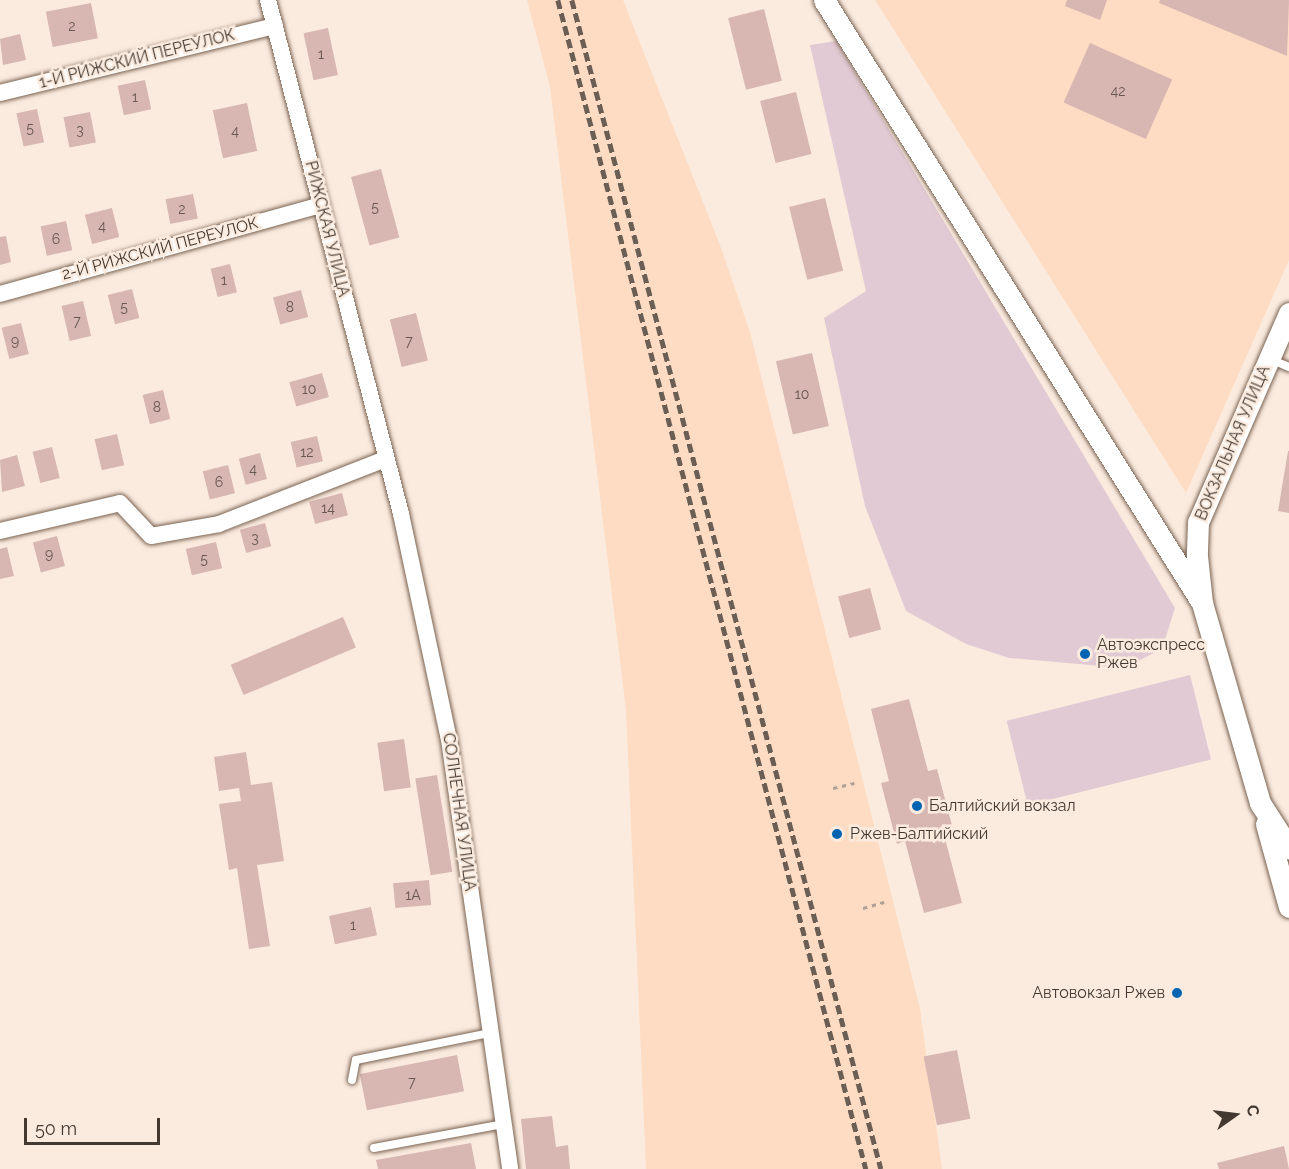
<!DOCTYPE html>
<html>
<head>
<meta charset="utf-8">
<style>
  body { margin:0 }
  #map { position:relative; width:1289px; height:1169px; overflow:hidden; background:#fbebdf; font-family:Raleway,sans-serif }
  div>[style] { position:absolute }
  .built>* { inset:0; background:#fddcc3 }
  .green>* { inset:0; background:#e1cad3; transform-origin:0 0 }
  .building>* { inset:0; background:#d8b6b2; transform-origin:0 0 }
  .path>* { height:3px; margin-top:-1.5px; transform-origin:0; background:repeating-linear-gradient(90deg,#afa197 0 4.5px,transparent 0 9px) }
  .roads { filter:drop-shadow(0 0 2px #796351) drop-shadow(0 0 2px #796351) }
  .service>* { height:8px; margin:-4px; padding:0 4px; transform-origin:4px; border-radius:4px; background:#fff }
  .minor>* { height:16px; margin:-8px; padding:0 8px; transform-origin:8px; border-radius:8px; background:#fff }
  .tertiary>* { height:21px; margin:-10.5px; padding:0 10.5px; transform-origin:10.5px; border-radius:10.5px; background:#fff }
  .rail>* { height:4.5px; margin-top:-2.25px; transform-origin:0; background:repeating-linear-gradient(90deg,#6a5e55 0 9px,transparent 0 13.5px) }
  .dots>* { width:16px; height:16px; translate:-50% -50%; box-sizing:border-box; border:3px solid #fbebdf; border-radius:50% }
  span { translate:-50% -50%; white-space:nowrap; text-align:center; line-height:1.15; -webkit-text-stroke:5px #fbebdf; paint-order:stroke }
  .number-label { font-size:14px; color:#685851 }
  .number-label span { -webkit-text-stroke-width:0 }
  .street-label { font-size:16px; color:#433931 }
  .poi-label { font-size:16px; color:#433931 }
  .left { translate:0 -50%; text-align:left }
  .right { translate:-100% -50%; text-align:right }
  .north { position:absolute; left:1205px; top:1085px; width:60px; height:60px; -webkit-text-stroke:4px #fbebdf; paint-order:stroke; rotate:76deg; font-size:16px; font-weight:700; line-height:24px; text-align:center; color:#433931 }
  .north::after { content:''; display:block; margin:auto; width:21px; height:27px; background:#433931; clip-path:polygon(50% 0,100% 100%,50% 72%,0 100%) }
  .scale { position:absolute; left:24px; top:1118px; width:136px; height:27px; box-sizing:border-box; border:3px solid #433931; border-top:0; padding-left:8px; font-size:18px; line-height:21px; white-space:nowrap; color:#433931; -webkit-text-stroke:4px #fbebdf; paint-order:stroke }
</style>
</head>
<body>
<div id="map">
  <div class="built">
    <div style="clip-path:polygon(527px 0,623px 0,720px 245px,750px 332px,920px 1009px,942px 1169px,646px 1169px,626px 710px,550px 87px)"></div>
    <div style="clip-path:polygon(875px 0,1289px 0,1289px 260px,1186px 493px)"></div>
  </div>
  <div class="green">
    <div style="clip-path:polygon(836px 41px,1175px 608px,1162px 649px,1124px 668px,1009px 658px,966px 644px,906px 611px,865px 506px,824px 318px,866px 291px,810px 45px)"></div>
    <div style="left:1190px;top:675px;width:87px;height:189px;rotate:76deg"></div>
  </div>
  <div class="building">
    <div style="clip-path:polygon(1067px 0,1107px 0,1100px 20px,1065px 6px)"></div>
    <div style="clip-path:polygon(1160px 0,1289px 0,1287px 56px,1159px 3px)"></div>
    <div style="left:91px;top:3px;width:36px;height:46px;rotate:79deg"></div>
    <div style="left:764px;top:9px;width:74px;height:37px;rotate:76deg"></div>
    <div style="left:328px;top:28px;width:48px;height:25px;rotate:78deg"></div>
    <div style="clip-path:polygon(20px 34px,26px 60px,3px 65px,0 39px)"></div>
    <div style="left:1090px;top:43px;width:90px;height:65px;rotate:24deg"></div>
    <div style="left:145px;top:80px;width:30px;height:28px;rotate:78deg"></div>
    <div style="left:796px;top:92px;width:64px;height:37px;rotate:76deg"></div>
    <div style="left:247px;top:103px;width:49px;height:35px;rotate:78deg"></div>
    <div style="left:37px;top:109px;width:34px;height:21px;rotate:78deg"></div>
    <div style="left:90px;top:112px;width:31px;height:27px;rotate:79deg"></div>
    <div style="left:381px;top:169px;width:71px;height:31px;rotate:75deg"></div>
    <div style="left:193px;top:194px;width:25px;height:28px;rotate:79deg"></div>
    <div style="left:825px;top:198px;width:75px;height:37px;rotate:76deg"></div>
    <div style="left:112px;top:208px;width:30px;height:28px;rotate:76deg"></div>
    <div style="left:66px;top:221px;width:30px;height:26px;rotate:78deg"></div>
    <div style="clip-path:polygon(6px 236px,11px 262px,0 265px,0 237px)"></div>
    <div style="left:230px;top:264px;width:29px;height:20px;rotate:76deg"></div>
    <div style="left:132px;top:289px;width:30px;height:25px;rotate:76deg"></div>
    <div style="left:301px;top:290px;width:28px;height:29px;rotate:75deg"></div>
    <div style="left:83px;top:301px;width:36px;height:22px;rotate:77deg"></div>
    <div style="left:416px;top:313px;width:49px;height:27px;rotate:76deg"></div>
    <div style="left:21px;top:323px;width:32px;height:20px;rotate:76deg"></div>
    <div style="left:812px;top:353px;width:75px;height:37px;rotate:77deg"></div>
    <div style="left:322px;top:373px;width:25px;height:34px;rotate:74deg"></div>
    <div style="left:163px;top:390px;width:30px;height:21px;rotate:76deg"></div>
    <div style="left:117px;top:434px;width:32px;height:23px;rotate:77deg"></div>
    <div style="left:317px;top:436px;width:26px;height:27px;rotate:77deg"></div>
    <div style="left:52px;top:447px;width:32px;height:20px;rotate:76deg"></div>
    <div style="clip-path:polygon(1288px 451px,1289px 451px,1289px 513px,1278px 511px)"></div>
    <div style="left:260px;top:453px;width:27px;height:22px;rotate:75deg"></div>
    <div style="clip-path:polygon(17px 455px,25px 486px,2px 492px,0 460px)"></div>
    <div style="left:228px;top:465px;width:29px;height:26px;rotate:76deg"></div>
    <div style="left:342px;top:493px;width:23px;height:34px;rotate:75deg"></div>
    <div style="left:265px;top:523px;width:24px;height:26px;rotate:75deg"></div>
    <div style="left:57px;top:536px;width:31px;height:25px;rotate:75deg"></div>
    <div style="left:216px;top:542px;width:27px;height:31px;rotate:77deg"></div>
    <div style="clip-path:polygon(7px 547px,14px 576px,0 579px,0 549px)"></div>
    <div style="left:870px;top:588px;width:43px;height:33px;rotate:75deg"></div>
    <div style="left:343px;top:617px;width:33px;height:122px;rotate:67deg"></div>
    <div style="clip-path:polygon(909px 699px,928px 771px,937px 769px,953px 829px,943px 831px,962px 903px,924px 913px,905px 841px,897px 844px,881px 783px,889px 781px,871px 709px)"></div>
    <div style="left:404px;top:739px;width:49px;height:27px;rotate:82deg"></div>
    <div style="clip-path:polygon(246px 752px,251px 785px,272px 782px,284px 861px,257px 865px,270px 946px,249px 949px,237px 868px,229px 870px,219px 804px,241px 801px,239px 788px,219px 791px,214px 757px)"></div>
    <div style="left:437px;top:775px;width:98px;height:22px;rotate:81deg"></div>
    <div style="left:429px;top:880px;width:25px;height:36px;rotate:85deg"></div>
    <div style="left:371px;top:907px;width:29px;height:43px;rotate:78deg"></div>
    <div style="left:957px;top:1050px;width:70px;height:34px;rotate:79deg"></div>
    <div style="left:457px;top:1055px;width:37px;height:99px;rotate:79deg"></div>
    <div style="clip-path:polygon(552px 1116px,556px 1147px,568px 1145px,570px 1169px,526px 1169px,521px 1119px)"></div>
    <div style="clip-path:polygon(471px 1143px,476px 1169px,378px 1169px,376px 1160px)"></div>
    <div style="clip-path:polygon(1284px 1146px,1289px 1169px,1219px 1169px,1217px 1163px)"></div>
  </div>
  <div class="path">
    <div style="left:833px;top:788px;width:22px;rotate:-13deg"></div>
    <div style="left:863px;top:908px;width:22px;rotate:-16deg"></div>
  </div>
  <div class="roads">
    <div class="service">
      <div style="left:1270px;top:359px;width:21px;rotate:23deg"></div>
      <div style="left:352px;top:1080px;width:20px;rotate:-79deg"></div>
      <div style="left:356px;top:1060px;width:137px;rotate:-11.4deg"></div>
      <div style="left:374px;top:1148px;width:131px;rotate:-10.5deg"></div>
    </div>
    <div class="minor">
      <div style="left:268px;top:0;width:531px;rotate:75.49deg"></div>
      <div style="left:401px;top:514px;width:230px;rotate:78deg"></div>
      <div style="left:449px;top:739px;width:434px;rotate:81.9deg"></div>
      <div style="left:0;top:93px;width:283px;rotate:-13.7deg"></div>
      <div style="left:0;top:294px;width:333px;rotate:-15.5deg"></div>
      <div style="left:0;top:531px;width:123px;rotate:-13.1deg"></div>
      <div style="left:120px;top:503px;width:45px;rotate:46.8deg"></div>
      <div style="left:151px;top:536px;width:69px;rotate:-10deg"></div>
      <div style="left:219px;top:524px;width:179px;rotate:-21.3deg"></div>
    </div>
    <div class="tertiary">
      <div style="left:824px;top:0;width:712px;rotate:57.92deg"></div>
      <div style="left:1289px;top:313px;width:228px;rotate:113.5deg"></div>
      <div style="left:1198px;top:522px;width:34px;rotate:92deg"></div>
      <div style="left:1197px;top:556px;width:47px;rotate:83.9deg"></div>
      <div style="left:1202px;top:603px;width:208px;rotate:73.8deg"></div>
      <div style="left:1260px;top:803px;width:54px;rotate:57.2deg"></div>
      <div style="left:1266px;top:824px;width:86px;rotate:74.5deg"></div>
    </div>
  </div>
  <div class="rail">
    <div style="left:558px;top:0;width:1209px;rotate:75.24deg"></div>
    <div style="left:572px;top:0;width:1209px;rotate:75.19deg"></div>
  </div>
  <div class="dots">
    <div style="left:1085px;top:654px;background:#0164b1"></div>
    <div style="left:917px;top:806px;background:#0164b1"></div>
    <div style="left:837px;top:834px;background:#0164b1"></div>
    <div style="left:1177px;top:993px;background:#0164b1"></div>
  </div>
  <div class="number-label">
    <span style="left:72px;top:26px">2</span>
    <span style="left:321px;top:54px">1</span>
    <span style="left:1118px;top:91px">42</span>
    <span style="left:135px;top:97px">1</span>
    <span style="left:30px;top:128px">5</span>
    <span style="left:80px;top:130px">3</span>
    <span style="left:235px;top:131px">4</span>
    <span style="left:375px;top:207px">5</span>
    <span style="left:182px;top:209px">2</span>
    <span style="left:102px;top:226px">4</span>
    <span style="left:56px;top:239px">6</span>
    <span style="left:224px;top:280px">1</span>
    <span style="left:124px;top:307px">5</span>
    <span style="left:290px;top:307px">8</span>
    <span style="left:77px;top:321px">7</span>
    <span style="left:15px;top:341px">9</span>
    <span style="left:409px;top:341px">7</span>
    <span style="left:309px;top:389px">10</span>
    <span style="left:802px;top:394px">10</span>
    <span style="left:157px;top:407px">8</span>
    <span style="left:307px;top:452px">12</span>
    <span style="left:253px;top:469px">4</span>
    <span style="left:219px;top:482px">6</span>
    <span style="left:328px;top:508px">14</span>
    <span style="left:255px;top:538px">3</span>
    <span style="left:49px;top:554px">9</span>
    <span style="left:204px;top:559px">5</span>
    <span style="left:413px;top:895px">1А</span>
    <span style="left:353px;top:925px">1</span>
    <span style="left:412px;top:1082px">7</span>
  </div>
  <div class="street-label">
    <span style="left:137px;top:59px;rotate:-14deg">1-Й РИЖСКИЙ ПЕРЕУЛОК</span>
    <span style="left:327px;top:229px;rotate:76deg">РИЖСКАЯ УЛИЦА</span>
    <span style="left:160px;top:249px;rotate:-15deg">2-Й РИЖСКИЙ ПЕРЕУЛОК</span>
    <span style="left:1233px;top:443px;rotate:-67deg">ВОКЗАЛЬНАЯ УЛИЦА</span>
    <span style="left:459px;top:812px;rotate:82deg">СОЛНЕЧНАЯ УЛИЦА</span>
  </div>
  <div class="poi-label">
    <span class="left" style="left:1097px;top:654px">Автоэкспресс<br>Ржев</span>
    <span class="left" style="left:929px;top:806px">Балтийский вокзал</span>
    <span class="left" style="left:850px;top:834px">Ржев-Балтийский</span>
    <span class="right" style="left:1165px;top:993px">Автовокзал Ржев</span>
  </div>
  <div class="north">С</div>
  <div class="scale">50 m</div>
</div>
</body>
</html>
